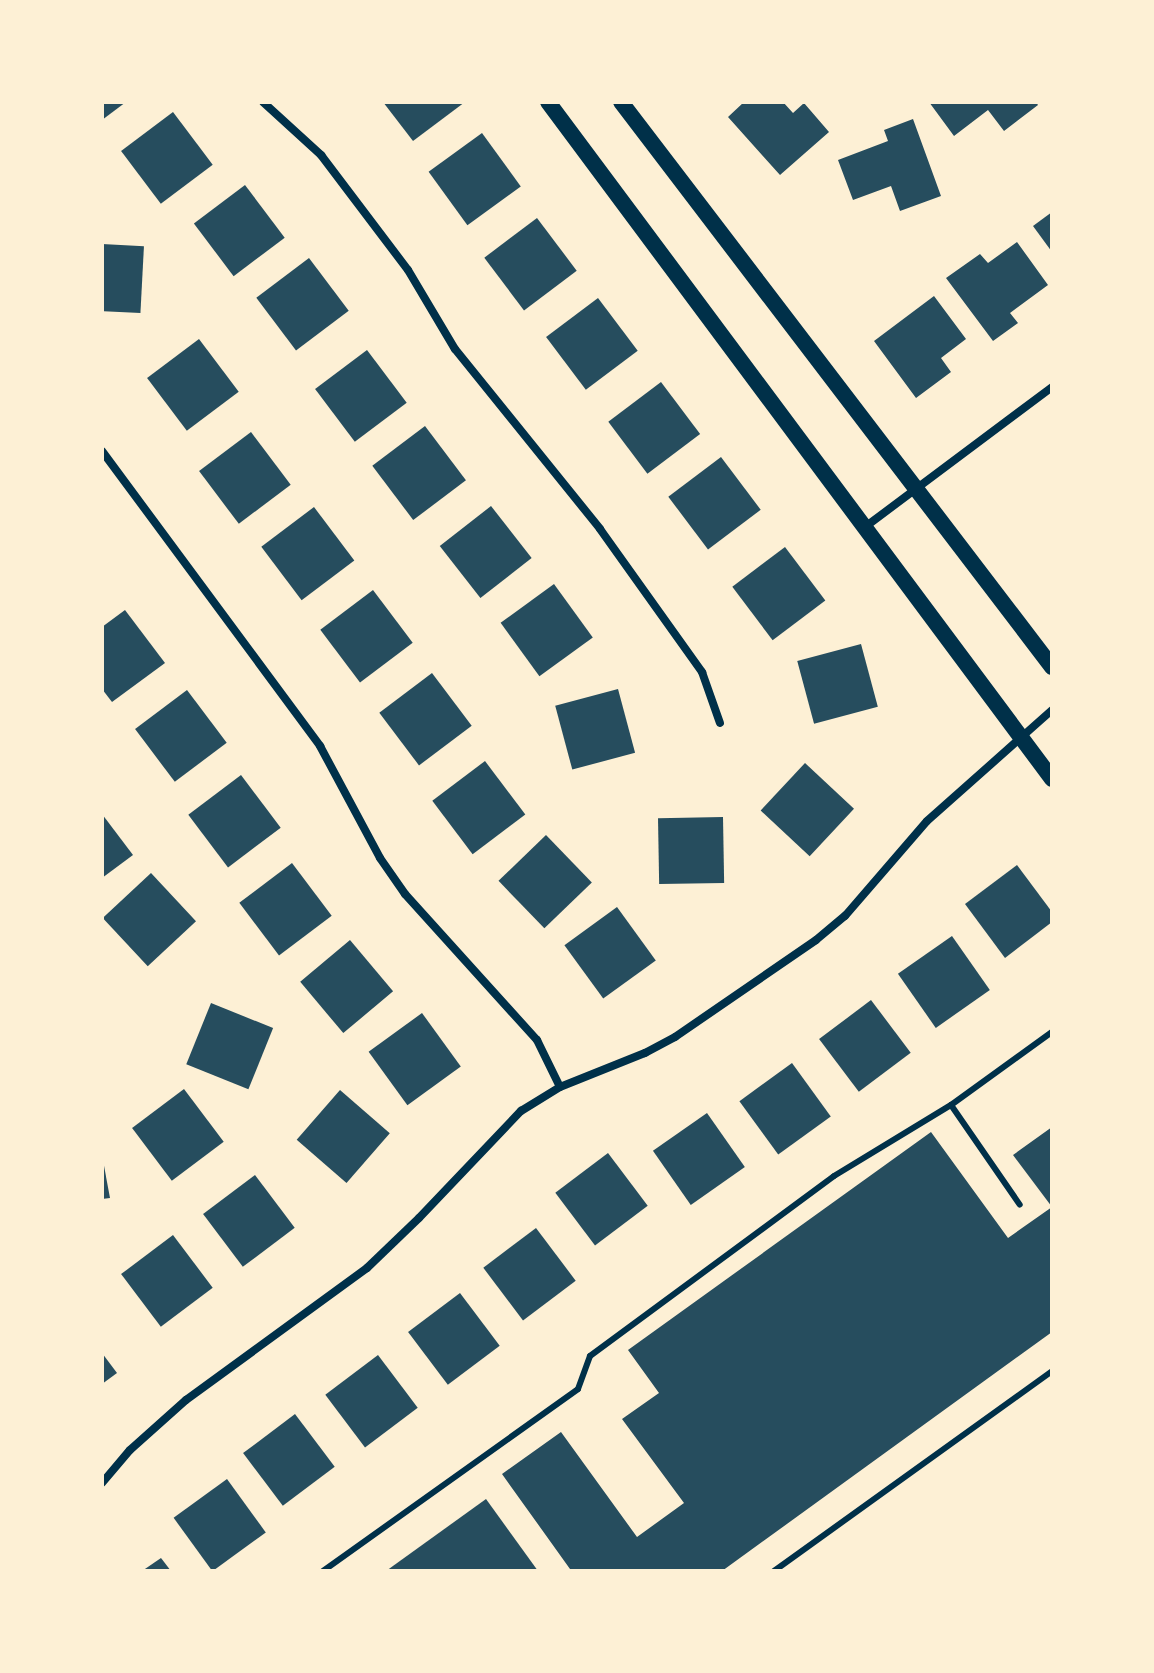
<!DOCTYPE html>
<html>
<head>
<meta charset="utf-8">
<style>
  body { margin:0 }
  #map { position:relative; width:1154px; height:1673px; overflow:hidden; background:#fdf0d5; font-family:"Exo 2",sans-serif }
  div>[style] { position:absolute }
  .building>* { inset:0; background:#264d5e; transform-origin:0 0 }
  .service>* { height:6px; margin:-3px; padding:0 3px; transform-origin:3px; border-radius:3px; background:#003049 }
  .minor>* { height:8px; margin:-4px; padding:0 4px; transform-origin:4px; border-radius:4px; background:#003049 }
  .secondary>* { height:16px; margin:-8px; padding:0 8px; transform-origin:8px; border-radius:8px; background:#003049 }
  span { translate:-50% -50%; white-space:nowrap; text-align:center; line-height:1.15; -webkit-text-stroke:8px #fdf0d5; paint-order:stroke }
  .frame { position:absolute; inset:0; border:104px solid #fdf0d5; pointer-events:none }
</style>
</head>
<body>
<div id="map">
  <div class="building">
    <div style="clip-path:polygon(102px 102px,126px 102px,102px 120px)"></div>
    <div style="clip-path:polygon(383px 102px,465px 102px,413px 141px)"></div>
    <div style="clip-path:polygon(744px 102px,783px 102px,793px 113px,804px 103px,829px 132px,780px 175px,728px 117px)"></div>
    <div style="clip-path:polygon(929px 102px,1036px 102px,1038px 105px,1004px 131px,988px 110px,954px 136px)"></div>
    <div style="left:173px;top:112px;width:66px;height:65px;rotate:53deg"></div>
    <div style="clip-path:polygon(913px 119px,941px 196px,900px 211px,891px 186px,853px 200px,838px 160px,888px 141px,884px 130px)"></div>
    <div style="left:482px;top:133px;width:66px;height:66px;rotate:54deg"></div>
    <div style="left:245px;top:185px;width:66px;height:64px;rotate:53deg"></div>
    <div style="clip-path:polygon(1052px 212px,1052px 252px,1033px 226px)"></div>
    <div style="left:537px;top:218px;width:66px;height:66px;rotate:53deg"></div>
    <div style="clip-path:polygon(1017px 242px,1048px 285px,1010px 313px,1018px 323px,993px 341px,946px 278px,980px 254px,988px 263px)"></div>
    <div style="left:102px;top:244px;width:42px;height:67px;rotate:3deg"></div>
    <div style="left:309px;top:258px;width:66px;height:66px;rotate:53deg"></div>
    <div style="clip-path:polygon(934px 296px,966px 339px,941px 358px,951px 372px,916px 398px,874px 341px)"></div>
    <div style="left:598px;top:298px;width:66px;height:65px;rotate:53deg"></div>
    <div style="left:199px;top:339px;width:66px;height:65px;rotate:53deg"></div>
    <div style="left:367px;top:350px;width:66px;height:65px;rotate:53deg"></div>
    <div style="left:661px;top:382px;width:65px;height:66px;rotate:53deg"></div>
    <div style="left:425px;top:426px;width:68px;height:66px;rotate:53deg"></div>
    <div style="left:251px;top:432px;width:66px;height:65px;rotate:53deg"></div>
    <div style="left:721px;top:457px;width:66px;height:66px;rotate:53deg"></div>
    <div style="left:491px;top:506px;width:66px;height:65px;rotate:52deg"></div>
    <div style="left:314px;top:507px;width:67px;height:66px;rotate:53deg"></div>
    <div style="left:785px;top:547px;width:67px;height:66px;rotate:53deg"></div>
    <div style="left:554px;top:584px;width:66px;height:66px;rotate:54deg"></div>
    <div style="left:373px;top:590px;width:66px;height:66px;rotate:53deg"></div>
    <div style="clip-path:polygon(125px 610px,165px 663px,112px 702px,102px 689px,102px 627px)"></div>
    <div style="left:861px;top:644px;width:65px;height:66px;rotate:75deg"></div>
    <div style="left:432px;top:673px;width:66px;height:66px;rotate:53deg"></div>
    <div style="left:618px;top:689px;width:66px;height:65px;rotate:75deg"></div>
    <div style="left:187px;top:690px;width:66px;height:65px;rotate:53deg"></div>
    <div style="left:485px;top:761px;width:67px;height:66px;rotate:53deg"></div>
    <div style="left:805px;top:763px;width:67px;height:65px;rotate:43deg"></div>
    <div style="left:241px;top:775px;width:66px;height:66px;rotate:53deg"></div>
    <div style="clip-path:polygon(102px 814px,133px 855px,102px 878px)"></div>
    <div style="left:723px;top:817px;width:66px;height:65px;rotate:89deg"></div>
    <div style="left:546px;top:835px;width:66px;height:66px;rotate:46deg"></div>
    <div style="left:292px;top:863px;width:66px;height:66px;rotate:53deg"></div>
    <div style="clip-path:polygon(1017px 865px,1052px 912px,1052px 922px,1005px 958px,965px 904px)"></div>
    <div style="left:151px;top:873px;width:66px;height:66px;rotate:47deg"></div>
    <div style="left:617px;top:907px;width:66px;height:65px;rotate:54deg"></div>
    <div style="left:952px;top:936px;width:66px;height:66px;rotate:55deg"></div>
    <div style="left:350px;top:940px;width:67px;height:65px;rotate:50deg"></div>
    <div style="left:871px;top:1000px;width:66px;height:65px;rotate:53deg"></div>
    <div style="left:211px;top:1003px;width:67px;height:66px;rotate:22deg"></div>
    <div style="left:422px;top:1013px;width:66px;height:66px;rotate:54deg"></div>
    <div style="left:792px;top:1063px;width:66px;height:65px;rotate:54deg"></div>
    <div style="left:184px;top:1089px;width:66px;height:65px;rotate:53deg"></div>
    <div style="left:340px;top:1090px;width:66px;height:66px;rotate:41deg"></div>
    <div style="left:707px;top:1113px;width:66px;height:66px;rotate:55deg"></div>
    <div style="clip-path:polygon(1052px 1127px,1052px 1332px,722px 1571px,567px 1571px,570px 1569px,502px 1474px,561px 1432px,637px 1537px,684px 1503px,622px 1419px,659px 1393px,628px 1350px,931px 1132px,1008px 1238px,1052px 1207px,1013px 1155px)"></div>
    <div style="left:608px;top:1153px;width:66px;height:66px;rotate:53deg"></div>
    <div style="clip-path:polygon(102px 1155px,110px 1198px,102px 1199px)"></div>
    <div style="left:255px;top:1175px;width:66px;height:65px;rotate:53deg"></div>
    <div style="left:536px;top:1228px;width:66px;height:66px;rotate:53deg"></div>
    <div style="left:173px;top:1235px;width:66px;height:65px;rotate:53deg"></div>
    <div style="left:460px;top:1293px;width:66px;height:65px;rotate:53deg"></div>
    <div style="clip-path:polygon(102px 1353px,117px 1373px,102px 1384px)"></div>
    <div style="left:378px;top:1355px;width:66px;height:66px;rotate:53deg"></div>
    <div style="left:295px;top:1414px;width:66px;height:65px;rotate:53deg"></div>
    <div style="left:227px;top:1479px;width:66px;height:66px;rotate:54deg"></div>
    <div style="clip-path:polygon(486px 1499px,538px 1571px,386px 1571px)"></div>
    <div style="clip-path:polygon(161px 1558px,171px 1571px,142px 1571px)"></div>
  </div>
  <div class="service">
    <div style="left:951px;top:1105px;width:121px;rotate:55.4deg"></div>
    <div style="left:323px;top:1571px;width:313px;rotate:-35.5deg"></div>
    <div style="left:578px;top:1389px;width:35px;rotate:-70deg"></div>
    <div style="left:590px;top:1356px;width:303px;rotate:-36.4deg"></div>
    <div style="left:834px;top:1176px;width:137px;rotate:-31.3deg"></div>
    <div style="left:951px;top:1105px;width:125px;rotate:-35.9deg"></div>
    <div style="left:774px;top:1571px;width:342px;rotate:-35.7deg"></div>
  </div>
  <div class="minor">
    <div style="left:263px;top:102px;width:79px;rotate:42.4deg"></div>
    <div style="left:321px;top:155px;width:144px;rotate:52.9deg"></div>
    <div style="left:408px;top:270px;width:92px;rotate:59.3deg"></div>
    <div style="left:455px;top:349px;width:231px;rotate:51.1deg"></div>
    <div style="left:600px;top:529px;width:176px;rotate:54.5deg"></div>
    <div style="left:702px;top:672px;width:54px;rotate:70.6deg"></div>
    <div style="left:102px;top:451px;width:367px;rotate:53.5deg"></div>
    <div style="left:320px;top:746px;width:127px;rotate:61.8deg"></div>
    <div style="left:380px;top:858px;width:44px;rotate:55.2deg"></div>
    <div style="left:405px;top:894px;width:197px;rotate:47.9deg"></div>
    <div style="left:537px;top:1040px;width:52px;rotate:63.9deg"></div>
    <div style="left:865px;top:527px;width:234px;rotate:-36.8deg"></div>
    <div style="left:102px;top:1483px;width:43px;rotate:-49.7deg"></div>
    <div style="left:130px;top:1450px;width:75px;rotate:-41.8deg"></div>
    <div style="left:186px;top:1400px;width:224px;rotate:-36.1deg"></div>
    <div style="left:367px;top:1268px;width:72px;rotate:-43.9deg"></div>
    <div style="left:419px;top:1218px;width:148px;rotate:-46.4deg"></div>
    <div style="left:521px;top:1111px;width:46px;rotate:-31.6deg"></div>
    <div style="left:560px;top:1087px;width:92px;rotate:-21.8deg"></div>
    <div style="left:645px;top:1053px;width:34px;rotate:-28deg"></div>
    <div style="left:675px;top:1037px;width:171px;rotate:-34.5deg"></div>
    <div style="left:816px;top:940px;width:38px;rotate:-40deg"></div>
    <div style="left:845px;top:916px;width:125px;rotate:-49.2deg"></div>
    <div style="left:927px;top:821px;width:167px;rotate:-41.6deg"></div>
  </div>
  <div class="secondary">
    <div style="left:548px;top:102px;width:844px;rotate:53.33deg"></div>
    <div style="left:621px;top:102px;width:711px;rotate:52.66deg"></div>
  </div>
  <div class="frame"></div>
</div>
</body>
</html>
